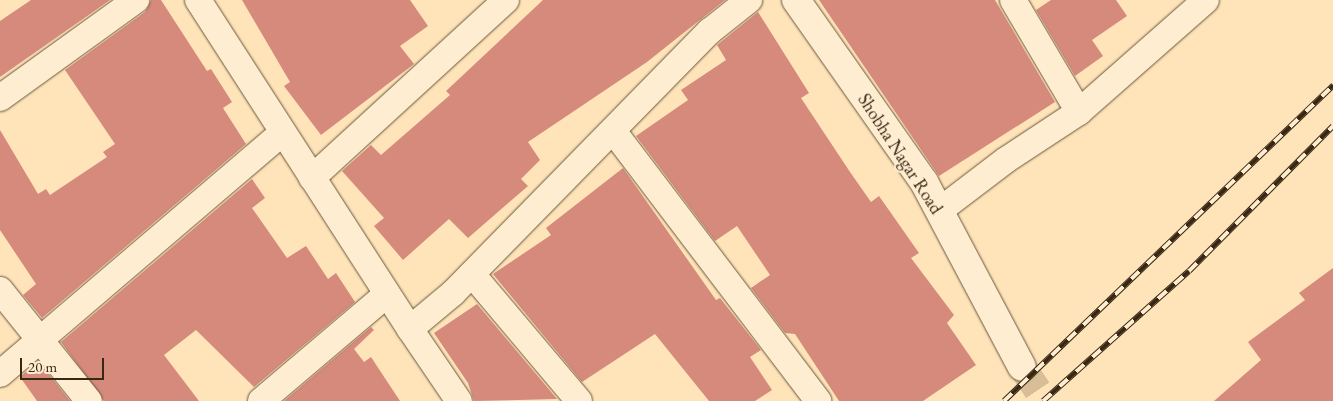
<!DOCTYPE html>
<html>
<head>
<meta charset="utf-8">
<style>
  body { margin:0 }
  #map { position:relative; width:1333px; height:401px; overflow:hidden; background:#ffe4b9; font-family:"EB Garamond",serif }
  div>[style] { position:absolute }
  .building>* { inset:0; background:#d58a7c }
  .tertiary-tunnel>* { height:28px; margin-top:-14px; transform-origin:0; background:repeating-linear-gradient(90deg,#d7be98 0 28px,transparent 0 42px) }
  .roads { filter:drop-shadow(0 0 1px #6a563c) drop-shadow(0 0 1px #6a563c) }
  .minor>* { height:26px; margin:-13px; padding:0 13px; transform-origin:13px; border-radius:13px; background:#ffedd2 }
  .tertiary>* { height:28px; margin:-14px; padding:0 14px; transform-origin:14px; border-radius:14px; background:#ffedd2 }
  .rail>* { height:5.5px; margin-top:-2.75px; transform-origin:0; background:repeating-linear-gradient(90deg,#ffedd2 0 11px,#382712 0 22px); box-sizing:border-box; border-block:1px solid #382712 }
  span { translate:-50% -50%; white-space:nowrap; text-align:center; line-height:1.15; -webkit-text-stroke:4.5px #ffedd2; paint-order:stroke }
  .street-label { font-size:18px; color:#382712 }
  .scale { position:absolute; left:20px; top:358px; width:84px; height:22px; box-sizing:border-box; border:2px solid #382712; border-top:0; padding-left:6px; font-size:15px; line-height:18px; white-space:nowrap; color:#382712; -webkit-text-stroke:4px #ffedd2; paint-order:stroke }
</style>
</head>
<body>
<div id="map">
  <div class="building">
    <div style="clip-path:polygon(31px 0,110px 0,0 77px,0 21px)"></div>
    <div style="clip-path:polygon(151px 0,161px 0,207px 71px,211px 69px,232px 102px,223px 108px,246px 144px,42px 318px,23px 295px,36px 284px,0 230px,0 130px,38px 194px,46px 189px,50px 195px,107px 157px,103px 152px,115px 144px,65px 70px,145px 12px)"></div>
    <div style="clip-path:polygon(242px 0,410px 0,428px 26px,400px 46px,414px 64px,321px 135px,284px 86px,290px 82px)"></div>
    <div style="clip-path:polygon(543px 0,725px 0,647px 62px,528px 142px,540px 160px,521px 179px,528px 186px,468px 238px,449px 219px,403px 260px,374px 226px,384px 218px,342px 171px,371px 145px,381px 155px,450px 95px,446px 91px)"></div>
    <div style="clip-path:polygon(819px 0,995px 0,1055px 102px,939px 176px)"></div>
    <div style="clip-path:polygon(1051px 0,1116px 0,1127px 16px,1092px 40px,1103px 56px,1075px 76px,1036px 10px)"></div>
    <div style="clip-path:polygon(758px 12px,809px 93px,801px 98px,850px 172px,871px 202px,879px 196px,919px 253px,911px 258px,954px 315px,947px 323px,976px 365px,923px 401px,839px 401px,795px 334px,785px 333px,751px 288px,770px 275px,737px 226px,715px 241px,636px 136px,688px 100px,681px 90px,726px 60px,717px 45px)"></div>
    <div style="clip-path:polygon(623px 168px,716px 300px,720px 298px,761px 350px,750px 357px,772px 390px,755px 401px,709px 401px,655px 334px,582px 382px,493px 274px,551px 235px,546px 228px)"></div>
    <div style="clip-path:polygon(252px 179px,265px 198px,252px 208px,287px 258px,306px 246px,328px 279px,336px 273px,355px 302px,254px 387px,196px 330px,164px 355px,199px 401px,104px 401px,61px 342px)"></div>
    <div style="clip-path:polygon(1333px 268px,1333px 401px,1214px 401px,1261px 360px,1248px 342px,1305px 300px,1299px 293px)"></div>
    <div style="clip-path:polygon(477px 304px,557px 399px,474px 401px,468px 383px,434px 333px)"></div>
    <div style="clip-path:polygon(371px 327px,374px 330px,354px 349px,364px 362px,371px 357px,400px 401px,284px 401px)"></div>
    <div style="clip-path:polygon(38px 361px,70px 401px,37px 401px,20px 377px)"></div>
  </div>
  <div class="tertiary-tunnel">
    <div style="left:1022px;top:367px;width:41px;rotate:55.9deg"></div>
  </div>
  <div class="roads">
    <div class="minor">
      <div style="left:198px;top:0;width:391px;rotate:57.2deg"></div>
      <div style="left:410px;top:329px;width:56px;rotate:-39.9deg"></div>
      <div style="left:453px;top:293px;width:367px;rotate:-45.6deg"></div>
      <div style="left:710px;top:31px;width:50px;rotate:-38.5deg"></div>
      <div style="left:1013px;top:0;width:130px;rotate:59.5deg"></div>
      <div style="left:0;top:98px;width:168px;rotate:-35.8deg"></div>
      <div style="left:614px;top:132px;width:338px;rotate:52.8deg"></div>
      <div style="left:312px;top:178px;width:263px;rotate:-42.5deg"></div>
      <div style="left:939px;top:211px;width:84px;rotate:-37.3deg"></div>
      <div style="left:1006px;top:160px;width:87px;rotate:-33.3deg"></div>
      <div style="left:1079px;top:112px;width:169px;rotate:-41.4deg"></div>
      <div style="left:472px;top:274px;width:166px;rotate:49.9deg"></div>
      <div style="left:0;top:290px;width:142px;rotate:51.3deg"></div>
      <div style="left:410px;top:329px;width:87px;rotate:55.8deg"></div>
      <div style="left:0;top:374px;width:370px;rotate:-40.5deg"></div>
      <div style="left:261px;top:401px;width:165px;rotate:-40.3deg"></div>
    </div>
    <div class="tertiary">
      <div style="left:796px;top:0;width:223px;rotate:54.9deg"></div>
      <div style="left:924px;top:182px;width:209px;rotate:62.1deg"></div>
    </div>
  </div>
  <div class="rail">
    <div style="left:1004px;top:401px;width:456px;rotate:-43.8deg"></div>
    <div style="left:1043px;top:401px;width:195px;rotate:-41.7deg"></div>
    <div style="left:1189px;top:271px;width:204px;rotate:-45.2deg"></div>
  </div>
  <div class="street-label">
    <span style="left:900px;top:154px;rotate:57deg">Shobha Nagar Road</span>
  </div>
  <div class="scale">20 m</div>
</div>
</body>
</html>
